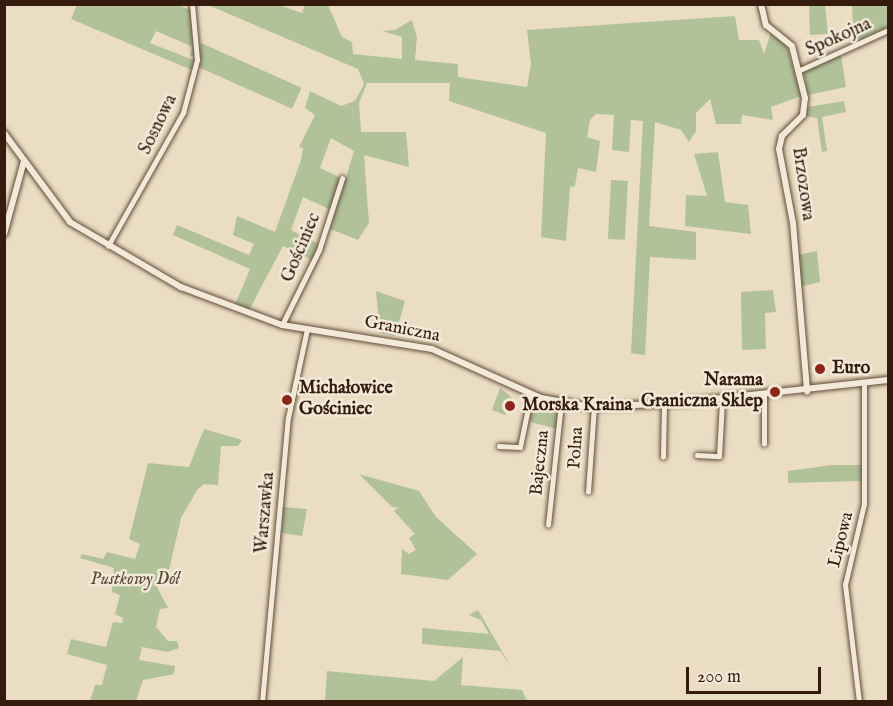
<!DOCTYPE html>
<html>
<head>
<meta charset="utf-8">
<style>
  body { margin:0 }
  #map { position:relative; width:893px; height:706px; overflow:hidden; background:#ebddc3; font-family:"IM FELL English",serif }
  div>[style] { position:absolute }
  .green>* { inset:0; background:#b1c299; transform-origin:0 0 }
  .roads { filter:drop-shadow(0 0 2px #624c3a) drop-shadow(0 0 2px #624c3a) }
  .minor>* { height:4.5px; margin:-2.25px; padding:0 2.25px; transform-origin:2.25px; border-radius:2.25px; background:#f2e9d8 }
  .tertiary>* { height:6px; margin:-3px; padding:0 3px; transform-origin:3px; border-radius:3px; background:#f2e9d8 }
  .dots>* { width:16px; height:16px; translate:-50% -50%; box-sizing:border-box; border:3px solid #f2e9d8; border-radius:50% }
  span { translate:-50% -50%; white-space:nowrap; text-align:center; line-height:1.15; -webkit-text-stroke:5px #f2e9d8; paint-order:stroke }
  .street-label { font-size:18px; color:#341b0d }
  .poi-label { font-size:18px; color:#341b0d; font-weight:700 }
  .left { translate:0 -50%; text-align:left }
  .right { translate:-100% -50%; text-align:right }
  .park-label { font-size:18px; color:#5a4d37; font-style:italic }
  .frame { position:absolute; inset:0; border:6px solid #341b0d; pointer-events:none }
  .scale { position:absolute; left:686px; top:667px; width:135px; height:27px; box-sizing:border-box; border:3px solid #341b0d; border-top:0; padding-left:8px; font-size:18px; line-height:21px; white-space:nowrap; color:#341b0d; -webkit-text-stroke:4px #f2e9d8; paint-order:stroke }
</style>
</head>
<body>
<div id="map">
  <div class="green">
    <div style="clip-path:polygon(77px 5px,178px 5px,191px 10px,196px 57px,190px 55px,193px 47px,156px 31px,150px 43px,196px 61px,194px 71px,71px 19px)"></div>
    <div style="clip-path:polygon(208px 5px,279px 5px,302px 13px,305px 5px,328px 5px,342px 37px,352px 42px,353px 54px,402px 59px,402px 37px,382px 31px,395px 30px,412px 20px,417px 37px,415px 60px,458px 64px,458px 77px,527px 87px,531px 64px,527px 30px,735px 16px,739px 40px,759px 40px,764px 54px,771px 32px,785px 40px,801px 96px,771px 107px,773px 120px,742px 115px,741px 124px,716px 124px,710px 99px,696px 113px,696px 131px,689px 142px,681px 130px,655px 122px,649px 226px,696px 232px,696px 260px,650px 257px,645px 355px,631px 353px,643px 121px,631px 120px,629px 152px,612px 150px,614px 115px,596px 114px,590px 120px,587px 137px,600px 141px,596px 172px,578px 168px,575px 186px,570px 187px,566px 241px,541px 237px,546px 133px,449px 101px,450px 83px,367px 83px,359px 103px,361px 132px,406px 132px,409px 167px,364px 155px,369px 223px,358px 240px,330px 229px,354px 151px,331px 138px,320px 168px,341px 178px,331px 210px,303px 197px,291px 230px,319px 244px,312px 260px,283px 246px,248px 312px,235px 305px,250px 269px,173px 235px,177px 225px,249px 255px,254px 244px,233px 235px,237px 216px,275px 232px,301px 160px,303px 148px,299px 147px,315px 115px,305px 108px,310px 91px,341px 106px,355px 101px,364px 84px,358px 69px)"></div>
    <div style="clip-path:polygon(809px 5px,825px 5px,828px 34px,810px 35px)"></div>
    <div style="clip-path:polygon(852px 5px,888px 5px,888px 27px,854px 42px)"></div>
    <div style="left:201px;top:43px;width:110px;height:23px;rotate:24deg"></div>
    <div style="clip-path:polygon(841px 55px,846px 87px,808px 95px,804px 72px)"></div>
    <div style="clip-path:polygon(844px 101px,846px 112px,822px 117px,827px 151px,822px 152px,817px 118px,804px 116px,808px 107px)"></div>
    <div style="clip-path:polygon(718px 152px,725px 202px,748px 205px,751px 234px,685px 226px,686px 195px,707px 196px,694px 154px)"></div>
    <div style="left:611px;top:180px;width:17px;height:59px;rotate:3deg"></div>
    <div style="clip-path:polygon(817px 251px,820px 282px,799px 287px,798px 255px)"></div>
    <div style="clip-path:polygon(773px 290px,776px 312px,765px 313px,766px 349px,742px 350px,741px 292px)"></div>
    <div style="clip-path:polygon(376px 291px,405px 301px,395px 336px,380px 333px)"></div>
    <div style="clip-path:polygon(500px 388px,512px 398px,505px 415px,492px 410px)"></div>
    <div style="clip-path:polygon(532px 399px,559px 407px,557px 429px,527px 421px)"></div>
    <div style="clip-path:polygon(204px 429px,242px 440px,238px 446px,221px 446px,218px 485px,204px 484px,197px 490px,181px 518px,167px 579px,157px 587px,168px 608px,160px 609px,156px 627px,168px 641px,177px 641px,179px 648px,168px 652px,142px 647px,139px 660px,175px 666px,174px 674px,143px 680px,136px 701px,90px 701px,95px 685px,102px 685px,107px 665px,67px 654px,71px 639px,106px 647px,113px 622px,122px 623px,123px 618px,115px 614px,120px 595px,112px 592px,114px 568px,80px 558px,82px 554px,103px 559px,107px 552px,135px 559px,140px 544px,129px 539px,148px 463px,189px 467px)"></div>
    <div style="clip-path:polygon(832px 465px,863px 465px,861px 481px,788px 483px,788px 471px)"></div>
    <div style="clip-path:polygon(359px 474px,419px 491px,436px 517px,477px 554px,448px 580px,401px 574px,402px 549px,409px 554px,416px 550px,409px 538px,415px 534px,394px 511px,398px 507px,392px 507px)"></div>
    <div style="clip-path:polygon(283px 507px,307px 509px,302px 536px,282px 533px)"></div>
    <div style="clip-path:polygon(478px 610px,511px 667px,500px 651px,422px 644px,422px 628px,489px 634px,481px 620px,469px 615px)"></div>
    <div style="clip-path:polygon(463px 657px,461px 685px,522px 690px,527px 701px,325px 701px,327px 671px,434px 681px)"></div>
  </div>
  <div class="roads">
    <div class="minor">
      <div style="left:800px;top:70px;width:97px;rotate:-24.4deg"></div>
      <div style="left:108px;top:246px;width:153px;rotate:-60.6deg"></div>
      <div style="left:183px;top:113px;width:55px;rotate:-75.2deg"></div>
      <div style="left:197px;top:60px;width:56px;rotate:-95.1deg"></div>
      <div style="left:282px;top:325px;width:84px;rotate:-63.7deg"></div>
      <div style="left:319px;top:250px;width:75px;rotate:-72.1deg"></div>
      <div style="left:764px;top:444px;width:48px;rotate:-90deg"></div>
      <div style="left:499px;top:446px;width:21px;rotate:3deg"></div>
      <div style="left:520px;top:447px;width:54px;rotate:-78.3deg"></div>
      <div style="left:697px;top:455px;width:22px;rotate:3deg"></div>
      <div style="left:719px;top:456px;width:56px;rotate:-86.9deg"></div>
      <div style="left:663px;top:457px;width:53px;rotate:-88.9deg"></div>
      <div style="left:588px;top:492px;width:85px;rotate:-86deg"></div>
      <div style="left:548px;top:525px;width:123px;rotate:-83.9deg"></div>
      <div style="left:262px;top:702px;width:285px;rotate:-84.8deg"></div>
      <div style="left:288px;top:418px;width:91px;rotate:-77.9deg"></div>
      <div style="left:859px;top:702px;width:118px;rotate:-96.8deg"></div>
      <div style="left:845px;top:585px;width:83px;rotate:-76.8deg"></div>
      <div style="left:864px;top:504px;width:121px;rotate:-90deg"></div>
    </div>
    <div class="tertiary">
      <div style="left:761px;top:4px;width:22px;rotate:77deg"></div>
      <div style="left:766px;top:25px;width:33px;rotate:39deg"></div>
      <div style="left:792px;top:46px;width:54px;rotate:76deg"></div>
      <div style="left:805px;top:98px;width:17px;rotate:97deg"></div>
      <div style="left:803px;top:115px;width:30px;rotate:135deg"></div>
      <div style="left:782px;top:136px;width:13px;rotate:103deg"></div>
      <div style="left:779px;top:149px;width:75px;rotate:79.3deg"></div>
      <div style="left:793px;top:223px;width:169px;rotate:85.2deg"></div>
      <div style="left:4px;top:133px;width:111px;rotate:53.4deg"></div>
      <div style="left:70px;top:222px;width:129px;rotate:30.4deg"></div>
      <div style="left:181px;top:287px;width:108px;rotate:20.6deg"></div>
      <div style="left:282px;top:325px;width:152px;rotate:9.1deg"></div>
      <div style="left:432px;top:349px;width:120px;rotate:24.2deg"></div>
      <div style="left:541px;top:398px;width:51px;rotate:10.2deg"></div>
      <div style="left:591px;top:407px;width:86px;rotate:-2.7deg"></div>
      <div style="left:677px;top:403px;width:212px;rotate:-6.2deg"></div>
      <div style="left:4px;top:234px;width:76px;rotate:-74.7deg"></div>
    </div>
  </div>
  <div class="dots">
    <div style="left:820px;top:369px;background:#8f2418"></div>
    <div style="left:775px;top:392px;background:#8f2418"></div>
    <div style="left:287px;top:400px;background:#8f2418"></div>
    <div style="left:510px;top:406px;background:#8f2418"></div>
  </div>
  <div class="street-label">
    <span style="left:839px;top:38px;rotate:-24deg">Spokojna</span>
    <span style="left:159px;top:125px;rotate:-64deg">Sosnowa</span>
    <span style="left:802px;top:184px;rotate:82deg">Brzozowa</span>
    <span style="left:302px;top:248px;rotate:-67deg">Gościniec</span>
    <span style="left:402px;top:330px;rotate:11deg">Graniczna</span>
    <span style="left:577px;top:448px;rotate:-86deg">Polna</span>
    <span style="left:541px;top:463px;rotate:-84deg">Bajeczna</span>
    <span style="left:266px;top:513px;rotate:-85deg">Warszawka</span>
    <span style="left:842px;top:540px;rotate:-76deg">Lipowa</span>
  </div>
  <div class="poi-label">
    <span class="left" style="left:832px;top:369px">Euro</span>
    <span class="right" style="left:763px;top:392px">Narama<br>Graniczna Sklep</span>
    <span class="left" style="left:299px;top:400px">Michałowice<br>Gościniec</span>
    <span class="left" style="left:522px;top:406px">Morska Kraina</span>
  </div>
  <div class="park-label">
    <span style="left:135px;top:580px">Pustkowy Dół</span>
  </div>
  <div class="frame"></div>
  <div class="scale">200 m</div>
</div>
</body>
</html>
